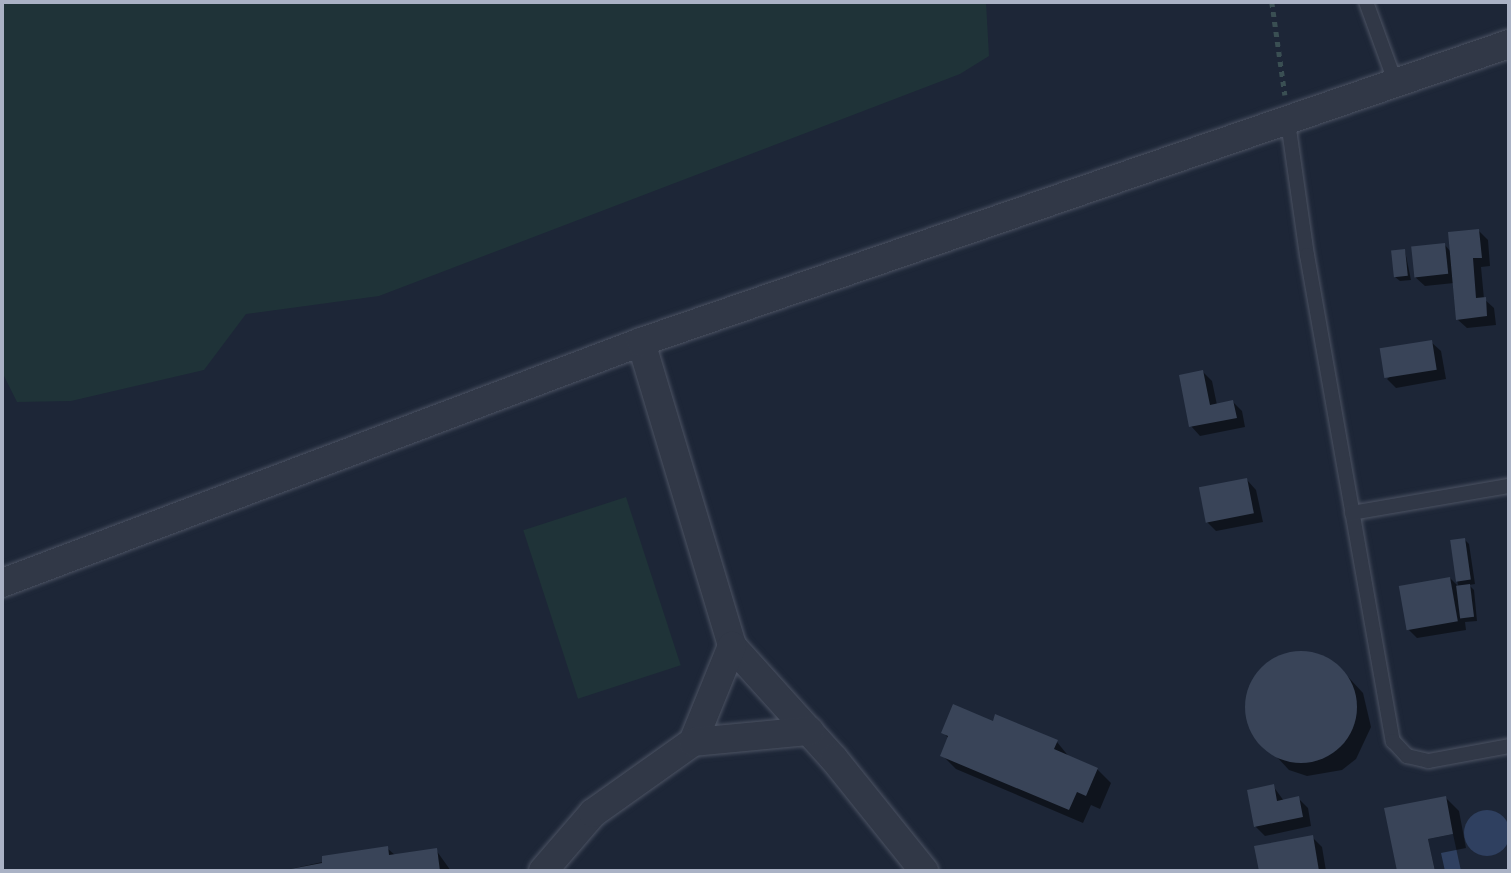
<!DOCTYPE html>
<html>
<head>
<meta charset="utf-8">
<style>
  body { margin:0 }
  #map { position:relative; width:1511px; height:873px; overflow:hidden; background:#1d2637; font-family:"PT Sans Narrow",sans-serif }
  div>[style] { position:absolute }
  .green>* { inset:0; background:#1f3338; transform-origin:0 0 }
  .water>* { inset:0; background:#2f4060 }
  .round { border-radius:50% }
  .shadow>* { inset:0; background:#0007 }
  .building>* { inset:0; background:#394458; transform-origin:0 0 }
  .path>* { height:4.5px; margin-top:-2.25px; transform-origin:0; background:repeating-linear-gradient(90deg,#3a4f53 0 5px,transparent 0 10px) }
  .roads { filter:drop-shadow(0 0 2px #4c5363) drop-shadow(0 0 2px #4c5363) }
  .lane>* { height:14px; margin:-7px; padding:0 7px; transform-origin:7px; border-radius:7px; background:#313847 }
  .street>* { height:28px; margin:-14px; padding:0 14px; transform-origin:14px; border-radius:14px; background:#313847 }
  span { translate:-50% -50%; white-space:nowrap; text-align:center; line-height:1.15; -webkit-text-stroke:5px #171e2c; paint-order:stroke }
  .frame { position:absolute; inset:0; border:4px solid #aab2c5; pointer-events:none }
</style>
</head>
<body>
<div id="map">
  <div class="green">
    <div style="clip-path:polygon(2px 2px,986px 2px,989px 56px,960px 74px,379px 296px,246px 314px,204px 370px,71px 401px,17px 402px,2px 372px)"></div>
    <div style="left:626px;top:497px;width:177px;height:108px;rotate:72deg"></div>
  </div>
  <div class="water">
    <div class="round" style="left:1464px;top:810px;width:46px;height:46px"></div>
    <div style="clip-path:polygon(1453px 834px,1461px 871px,1435px 871px,1428px 839px)"></div>
  </div>
  <div class="shadow">
    <div style="clip-path:polygon(1479px 231px,1488px 240px,1490px 266px,1481px 267px,1484px 299px,1494px 308px,1496px 325px,1467px 328px,1457px 319px,1454px 283px,1425px 286px,1415px 277px,1444px 244px,1451px 252px)"></div>
    <div style="clip-path:polygon(1405px 251px,1411px 280px,1400px 281px,1395px 277px)"></div>
    <div style="clip-path:polygon(1431px 342px,1441px 351px,1446px 379px,1396px 388px,1387px 379px)"></div>
    <div style="clip-path:polygon(1203px 372px,1212px 381px,1217px 405px,1233px 402px,1242px 411px,1245px 427px,1200px 436px,1191px 426px)"></div>
    <div style="clip-path:polygon(1247px 480px,1256px 490px,1263px 522px,1216px 531px,1207px 522px)"></div>
    <div style="clip-path:polygon(1465px 540px,1469px 544px,1475px 584px,1469px 585px,1474px 590px,1477px 621px,1465px 622px,1466px 630px,1417px 638px,1408px 629px,1450px 578px,1458px 586px,1452px 541px)"></div>
    <div style="clip-path:polygon(1304px 652px,1337px 665px,1363px 693px,1371px 727px,1356px 759px,1342px 770px,1307px 776px,1289px 770px,1250px 728px,1248px 691px,1270px 662px)"></div>
    <div style="clip-path:polygon(994px 723px,1057px 742px,1070px 758px,1097px 769px,1111px 783px,1100px 809px,1091px 805px,1083px 823px,956px 769px,942px 755px,949px 739px,943px 732px)"></div>
    <div style="clip-path:polygon(1273px 786px,1284px 801px,1298px 798px,1308px 808px,1311px 826px,1265px 836px,1255px 826px)"></div>
    <div style="clip-path:polygon(1445px 797px,1459px 811px,1466px 848px,1441px 853px,1445px 871px,1399px 871px,1386px 809px)"></div>
    <div style="clip-path:polygon(1312px 837px,1322px 847px,1326px 871px,1261px 871px,1256px 847px)"></div>
    <div style="clip-path:polygon(387px 848px,396px 856px,436px 850px,451px 871px,281px 871px)"></div>
  </div>
  <div class="building">
    <div style="clip-path:polygon(1479px 229px,1482px 258px,1473px 258px,1476px 298px,1486px 297px,1487px 316px,1456px 320px,1448px 232px)"></div>
    <div style="left:1445px;top:243px;width:31px;height:34px;rotate:84deg"></div>
    <div style="left:1405px;top:249px;width:27px;height:14px;rotate:84deg"></div>
    <div style="left:1432px;top:340px;width:30px;height:53px;rotate:81deg"></div>
    <div style="clip-path:polygon(1203px 370px,1210px 405px,1233px 400px,1237px 418px,1189px 427px,1179px 375px)"></div>
    <div style="left:1247px;top:478px;width:36px;height:49px;rotate:79deg"></div>
    <div style="left:1465px;top:538px;width:42px;height:15px;rotate:82deg"></div>
    <div style="left:1450px;top:577px;width:45px;height:52px;rotate:80deg"></div>
    <div style="left:1470px;top:584px;width:33px;height:14px;rotate:83deg"></div>
    <div class="round" style="left:1245px;top:651px;width:112px;height:112px"></div>
    <div style="clip-path:polygon(953px 704px,993px 721px,995px 714px,1058px 740px,1054px 749px,1098px 768px,1086px 796px,1077px 792px,1069px 810px,940px 756px,948px 736px,941px 733px)"></div>
    <div style="clip-path:polygon(1274px 784px,1277px 801px,1299px 796px,1303px 817px,1254px 827px,1247px 790px)"></div>
    <div style="clip-path:polygon(1446px 796px,1453px 834px,1428px 839px,1435px 871px,1397px 871px,1384px 808px)"></div>
    <div style="clip-path:polygon(1313px 835px,1319px 871px,1259px 871px,1254px 846px)"></div>
    <div style="clip-path:polygon(388px 846px,389px 855px,437px 848px,440px 871px,280px 871px,322px 863px,322px 856px)"></div>
  </div>
  <div class="path">
    <div style="left:1272px;top:2px;width:94px;rotate:82deg"></div>
  </div>
  <div class="roads">
    <div class="lane">
      <div style="left:1366px;top:2px;width:87px;rotate:69.9deg"></div>
      <div style="left:1288px;top:122px;width:134px;rotate:81.9deg"></div>
      <div style="left:1307px;top:255px;width:494px;rotate:80deg"></div>
      <div style="left:1393px;top:741px;width:21px;rotate:47deg"></div>
      <div style="left:1407px;top:756px;width:22px;rotate:13deg"></div>
      <div style="left:1428px;top:761px;width:82px;rotate:-10.5deg"></div>
      <div style="left:1352px;top:513px;width:159px;rotate:-9.8deg"></div>
    </div>
    <div class="street">
      <div style="left:641px;top:342px;width:317px;rotate:73.3deg"></div>
      <div style="left:732px;top:646px;width:152px;rotate:47.9deg"></div>
      <div style="left:834px;top:759px;width:144px;rotate:51.2deg"></div>
      <div style="left:2px;top:583px;width:683px;rotate:-20.66deg"></div>
      <div style="left:641px;top:342px;width:918px;rotate:-18.95deg"></div>
      <div style="left:693px;top:742px;width:104px;rotate:-67.9deg"></div>
      <div style="left:543px;top:871px;width:77px;rotate:-49.2deg"></div>
      <div style="left:593px;top:813px;width:123px;rotate:-35.4deg"></div>
      <div style="left:693px;top:742px;width:117px;rotate:-5.4deg"></div>
    </div>
  </div>
  <div class="frame"></div>
</div>
</body>
</html>
